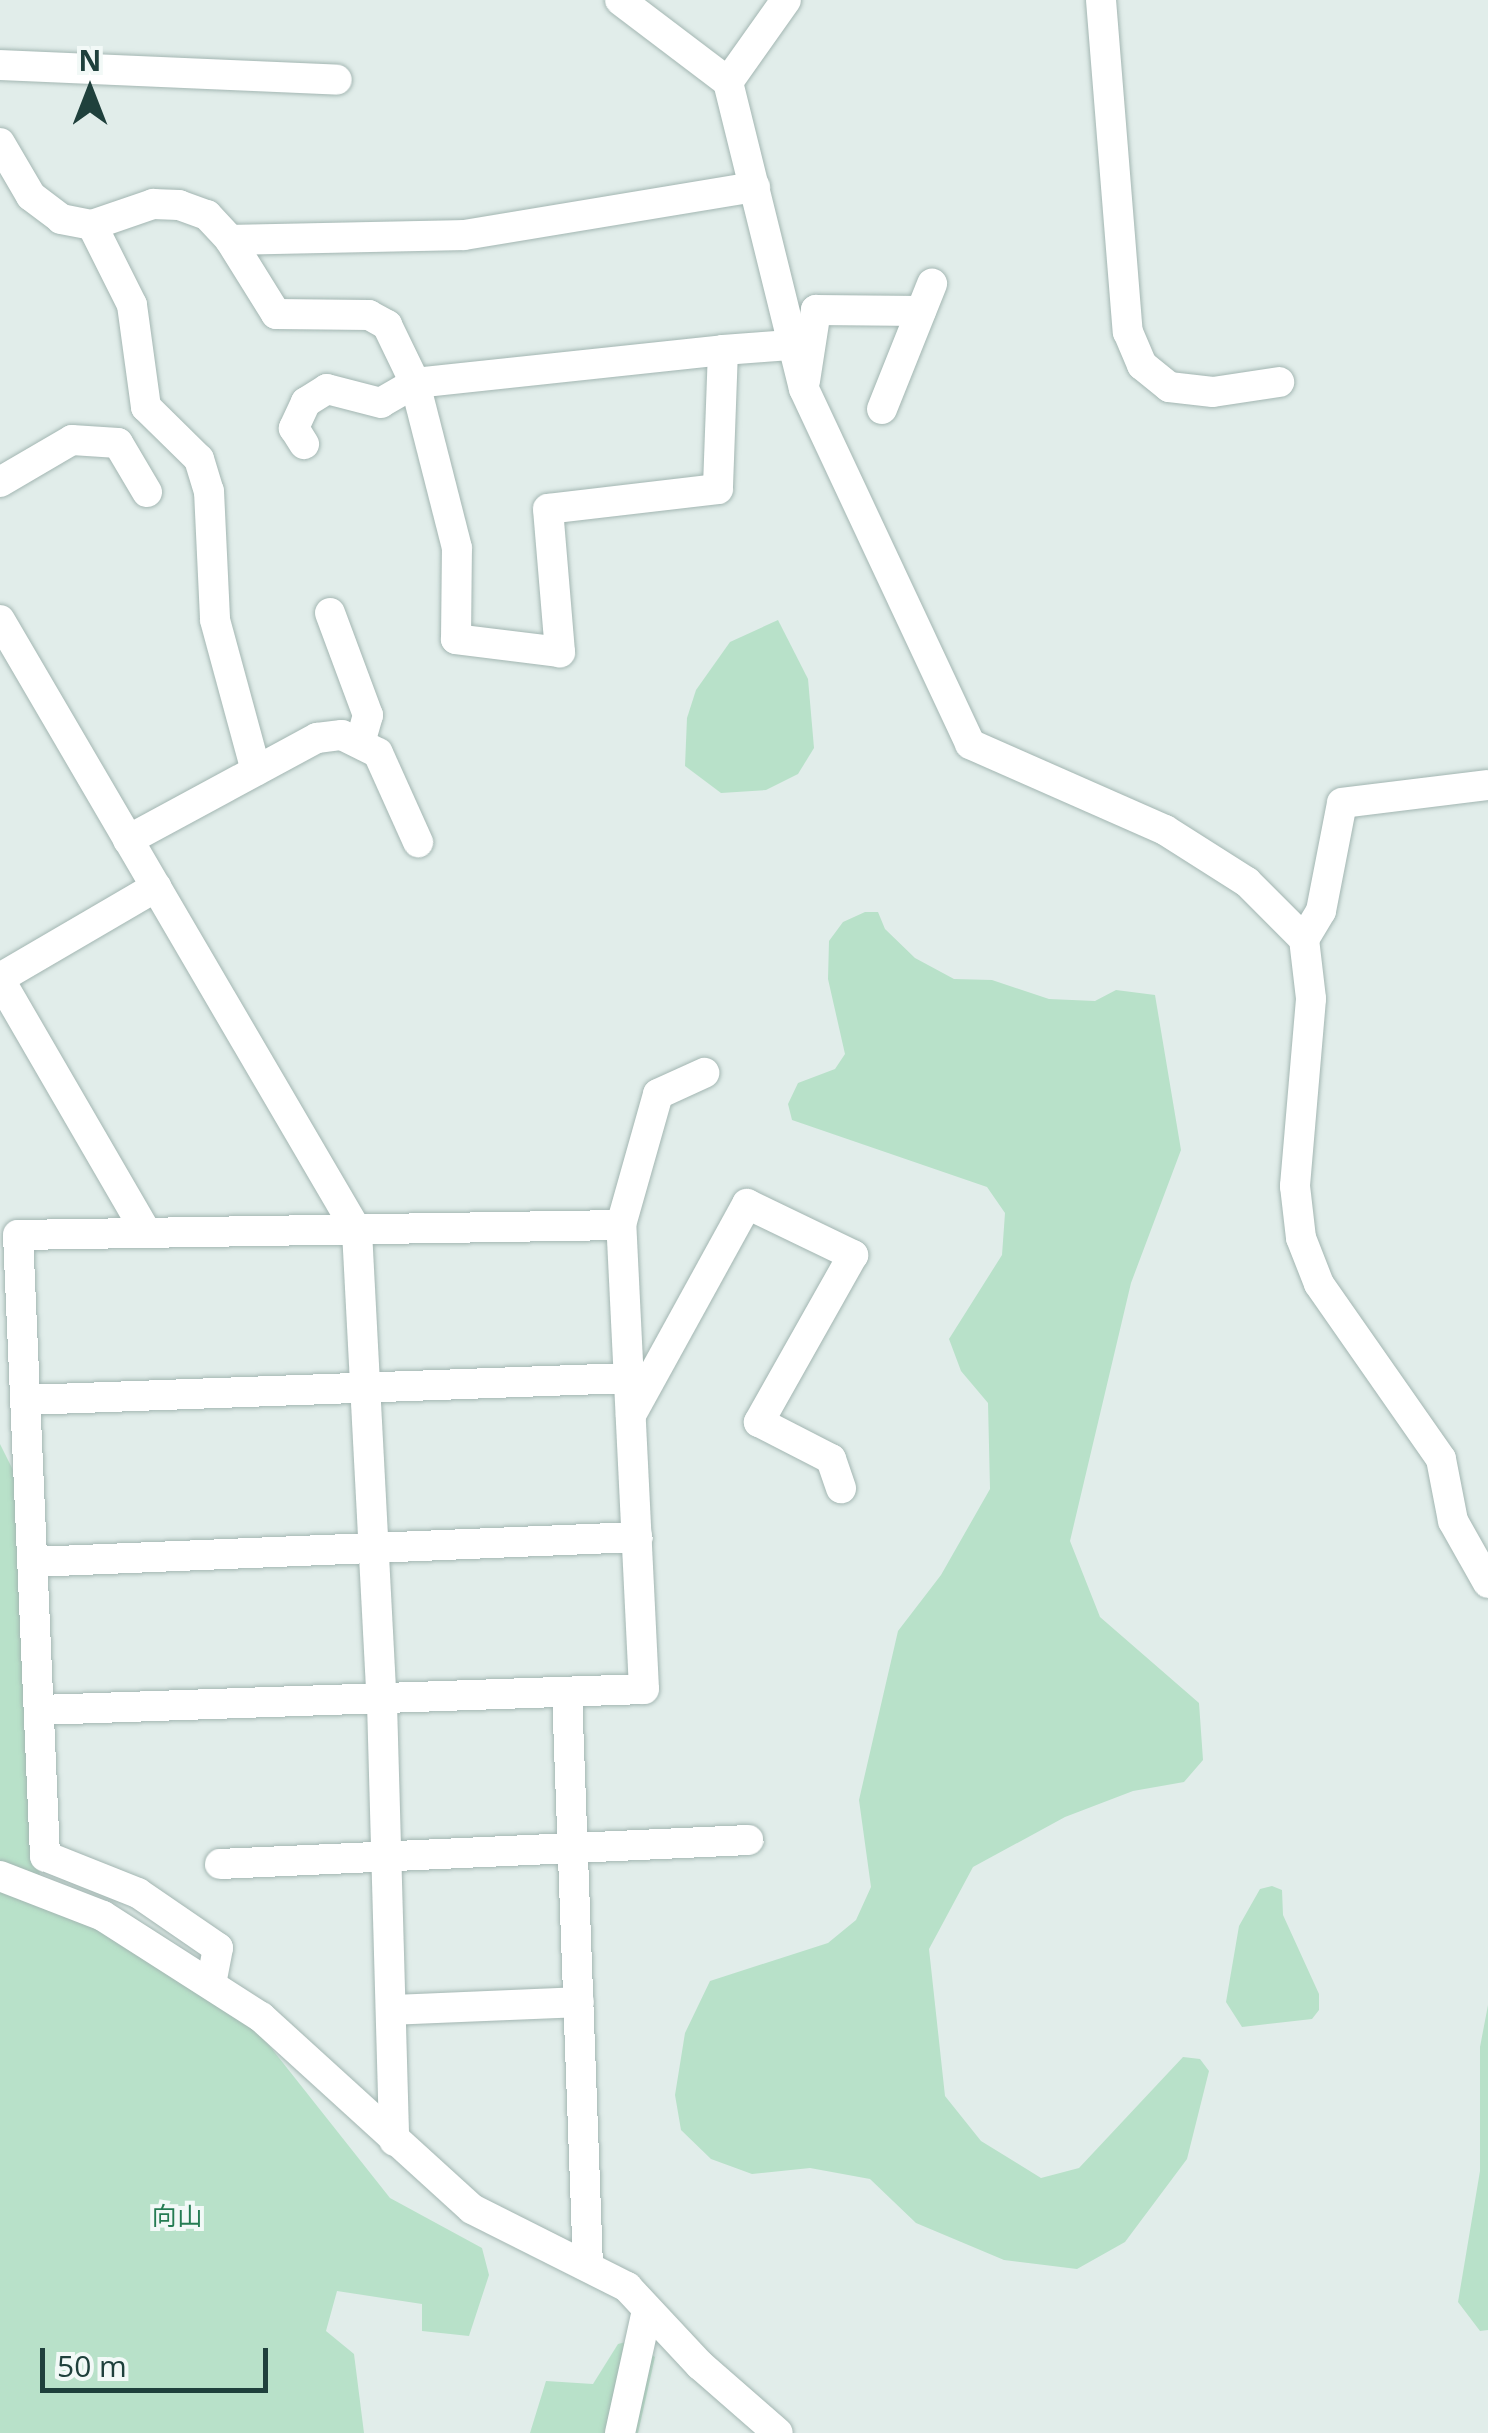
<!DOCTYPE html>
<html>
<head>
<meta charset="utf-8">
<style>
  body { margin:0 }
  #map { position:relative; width:1488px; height:2433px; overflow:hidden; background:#e1edea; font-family:"Open Sans","Noto Sans JP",sans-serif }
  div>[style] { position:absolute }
  .green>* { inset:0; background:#b8e1c9 }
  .roads { filter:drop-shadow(0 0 2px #a3b6b2) drop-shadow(0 0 2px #a3b6b2) }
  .minor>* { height:30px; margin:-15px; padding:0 15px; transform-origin:15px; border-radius:15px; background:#fff }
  span { translate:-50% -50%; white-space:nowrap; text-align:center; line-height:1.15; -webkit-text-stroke:8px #f2f9f7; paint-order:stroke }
  .park-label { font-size:25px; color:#257c53 }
  .north { position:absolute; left:40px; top:40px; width:100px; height:100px; -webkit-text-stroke:8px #f2f9f7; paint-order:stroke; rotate:0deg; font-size:28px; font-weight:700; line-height:40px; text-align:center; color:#1f403c }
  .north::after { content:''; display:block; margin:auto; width:35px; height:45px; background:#1f403c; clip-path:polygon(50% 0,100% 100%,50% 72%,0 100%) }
  .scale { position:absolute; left:40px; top:2348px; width:228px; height:45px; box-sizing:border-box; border:5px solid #1f403c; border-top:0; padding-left:12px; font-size:30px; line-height:35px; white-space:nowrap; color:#1f403c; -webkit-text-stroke:8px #f2f9f7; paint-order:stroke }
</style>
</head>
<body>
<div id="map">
  <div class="green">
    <div style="clip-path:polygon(778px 620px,808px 679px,814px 748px,798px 774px,766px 790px,721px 793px,685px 766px,687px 718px,696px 690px,730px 642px)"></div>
    <div style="clip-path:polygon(865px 912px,878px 912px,885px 929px,915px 958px,954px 979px,992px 980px,1049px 999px,1095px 1001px,1116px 990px,1155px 995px,1181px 1150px,1131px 1283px,1070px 1541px,1100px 1617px,1199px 1703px,1203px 1760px,1184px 1782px,1133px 1791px,1065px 1817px,973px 1867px,929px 1949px,945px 2096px,981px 2141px,1041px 2178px,1079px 2168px,1183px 2057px,1200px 2059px,1209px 2071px,1187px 2159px,1125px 2242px,1077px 2269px,1004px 2260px,916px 2223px,870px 2179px,810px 2168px,752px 2174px,711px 2159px,681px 2130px,675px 2095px,685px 2033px,710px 1981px,828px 1943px,856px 1920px,871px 1887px,859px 1800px,898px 1631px,941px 1575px,990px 1489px,988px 1403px,961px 1371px,949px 1339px,1002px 1255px,1005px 1213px,987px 1187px,792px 1120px,788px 1104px,798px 1083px,835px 1069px,845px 1054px,828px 979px,829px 941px,843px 922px)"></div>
    <div style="clip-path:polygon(0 1444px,20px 1484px,41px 1898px,102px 1924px,249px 2020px,390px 2198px,482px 2248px,489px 2275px,469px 2336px,422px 2331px,422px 2304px,337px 2291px,326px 2331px,354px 2354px,364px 2433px,0 2433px)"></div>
    <div style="clip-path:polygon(1272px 1886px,1282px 1890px,1283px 1915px,1319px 1994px,1319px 2010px,1312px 2019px,1242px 2027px,1226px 2002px,1239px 1926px,1260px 1889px)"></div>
    <div style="clip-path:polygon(1488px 2005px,1488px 2330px,1480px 2331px,1458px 2302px,1480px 2171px,1480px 2047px)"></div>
    <div style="clip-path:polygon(633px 2340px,655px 2357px,638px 2433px,530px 2433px,546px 2381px,593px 2384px,618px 2344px)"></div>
  </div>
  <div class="roads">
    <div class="minor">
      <div style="left:620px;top:0;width:136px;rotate:37.2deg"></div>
      <div style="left:728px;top:82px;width:316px;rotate:76.1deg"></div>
      <div style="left:804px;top:389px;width:392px;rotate:64.9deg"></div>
      <div style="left:970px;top:744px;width:213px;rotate:23.8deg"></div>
      <div style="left:1165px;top:830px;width:97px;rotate:32.4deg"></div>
      <div style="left:1247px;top:882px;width:81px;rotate:45deg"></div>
      <div style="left:1101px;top:0;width:333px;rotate:85.4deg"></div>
      <div style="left:1128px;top:332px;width:36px;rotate:67deg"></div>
      <div style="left:1142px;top:365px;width:35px;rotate:39deg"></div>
      <div style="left:1169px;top:387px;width:44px;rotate:6.5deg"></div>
      <div style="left:1213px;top:392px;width:67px;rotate:-8.6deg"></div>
      <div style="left:0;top:65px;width:337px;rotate:2.5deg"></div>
      <div style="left:728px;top:82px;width:100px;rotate:-54.7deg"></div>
      <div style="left:0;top:143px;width:61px;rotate:59.7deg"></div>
      <div style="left:31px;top:196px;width:38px;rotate:37deg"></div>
      <div style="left:61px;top:219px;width:32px;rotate:11deg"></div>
      <div style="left:92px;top:225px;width:65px;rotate:-19deg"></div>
      <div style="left:153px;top:204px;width:26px;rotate:2deg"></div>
      <div style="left:179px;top:205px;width:30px;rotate:20deg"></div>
      <div style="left:207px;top:215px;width:34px;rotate:47deg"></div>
      <div style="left:230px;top:240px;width:234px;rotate:-1.2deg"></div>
      <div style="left:464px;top:235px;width:295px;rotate:-9.4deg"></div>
      <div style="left:92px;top:225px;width:89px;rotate:63.4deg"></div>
      <div style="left:132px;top:305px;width:103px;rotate:82.2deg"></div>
      <div style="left:146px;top:407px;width:74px;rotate:44.5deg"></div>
      <div style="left:199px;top:459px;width:34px;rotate:73deg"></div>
      <div style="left:209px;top:491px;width:129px;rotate:87.3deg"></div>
      <div style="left:215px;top:620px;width:156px;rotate:74.8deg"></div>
      <div style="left:230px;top:240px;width:87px;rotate:58.1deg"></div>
      <div style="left:276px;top:314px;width:93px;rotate:0.6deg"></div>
      <div style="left:369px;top:315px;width:21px;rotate:29deg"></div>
      <div style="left:387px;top:325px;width:64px;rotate:64.2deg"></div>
      <div style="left:415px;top:383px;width:39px;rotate:150deg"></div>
      <div style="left:381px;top:403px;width:56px;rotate:-165.5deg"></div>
      <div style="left:327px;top:389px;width:25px;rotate:148deg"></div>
      <div style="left:306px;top:402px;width:29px;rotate:115deg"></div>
      <div style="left:294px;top:428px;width:19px;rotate:58deg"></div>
      <div style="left:723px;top:350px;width:139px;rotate:92.1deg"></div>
      <div style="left:718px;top:489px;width:171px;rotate:173.3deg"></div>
      <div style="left:548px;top:509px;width:144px;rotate:85.2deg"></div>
      <div style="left:560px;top:652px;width:105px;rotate:-172.9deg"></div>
      <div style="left:456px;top:639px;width:91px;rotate:-89.4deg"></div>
      <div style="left:457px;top:548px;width:170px;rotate:-104.3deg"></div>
      <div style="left:415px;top:383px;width:310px;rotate:-6.1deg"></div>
      <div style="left:723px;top:350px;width:67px;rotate:-4.3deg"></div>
      <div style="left:805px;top:381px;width:72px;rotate:-81.2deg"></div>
      <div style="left:816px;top:310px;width:105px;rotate:0.5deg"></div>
      <div style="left:882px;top:409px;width:135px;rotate:-68.2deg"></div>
      <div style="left:0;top:482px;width:83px;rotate:-30.3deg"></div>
      <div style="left:72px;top:440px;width:46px;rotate:3.7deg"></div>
      <div style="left:118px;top:443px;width:57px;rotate:59.4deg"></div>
      <div style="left:330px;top:613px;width:109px;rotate:69.6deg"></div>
      <div style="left:368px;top:715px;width:25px;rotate:106deg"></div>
      <div style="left:0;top:620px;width:708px;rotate:59.7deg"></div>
      <div style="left:357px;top:1231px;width:473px;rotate:87deg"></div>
      <div style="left:382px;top:1703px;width:438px;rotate:88.4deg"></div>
      <div style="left:1488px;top:785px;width:147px;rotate:173deg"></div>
      <div style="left:1342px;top:803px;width:110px;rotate:101deg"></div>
      <div style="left:1321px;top:911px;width:33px;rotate:121deg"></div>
      <div style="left:1304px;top:939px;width:60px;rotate:83.3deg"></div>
      <div style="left:1311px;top:999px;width:188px;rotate:94.9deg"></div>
      <div style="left:1295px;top:1186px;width:52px;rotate:83.4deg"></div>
      <div style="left:1301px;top:1238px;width:49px;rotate:68.6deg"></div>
      <div style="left:1319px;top:1284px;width:213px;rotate:55.1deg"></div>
      <div style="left:1441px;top:1459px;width:63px;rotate:79deg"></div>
      <div style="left:1453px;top:1521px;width:71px;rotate:60.6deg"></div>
      <div style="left:128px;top:840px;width:215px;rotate:-28.4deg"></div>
      <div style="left:317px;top:738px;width:25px;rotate:-7deg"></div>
      <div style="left:342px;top:735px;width:40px;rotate:26.6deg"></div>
      <div style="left:378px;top:753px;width:98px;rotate:65.8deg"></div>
      <div style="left:0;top:978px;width:181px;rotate:-30.3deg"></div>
      <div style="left:0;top:980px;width:289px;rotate:59.9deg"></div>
      <div style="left:621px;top:1225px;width:136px;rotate:-74.2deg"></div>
      <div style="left:658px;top:1094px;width:51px;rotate:-24.5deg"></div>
      <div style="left:26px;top:1400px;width:603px;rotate:-2.09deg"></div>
      <div style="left:631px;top:1415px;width:241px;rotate:-61.2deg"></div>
      <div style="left:747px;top:1204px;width:118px;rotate:25.7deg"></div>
      <div style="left:853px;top:1255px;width:192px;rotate:119.4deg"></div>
      <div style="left:759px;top:1422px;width:81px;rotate:27.2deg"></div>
      <div style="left:831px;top:1459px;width:31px;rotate:71deg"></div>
      <div style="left:33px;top:1562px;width:605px;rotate:-2.37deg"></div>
      <div style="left:567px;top:1693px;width:572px;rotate:87.9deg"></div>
      <div style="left:40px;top:1710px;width:604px;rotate:-1.99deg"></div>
      <div style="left:644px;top:1689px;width:465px;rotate:-92.8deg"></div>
      <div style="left:621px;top:1225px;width:603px;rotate:179.05deg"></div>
      <div style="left:18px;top:1235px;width:622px;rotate:87.51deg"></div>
      <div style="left:45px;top:1856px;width:100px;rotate:21.7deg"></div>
      <div style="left:138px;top:1893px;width:97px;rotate:34.5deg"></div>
      <div style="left:218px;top:1948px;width:36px;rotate:101deg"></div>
      <div style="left:220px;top:1864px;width:529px;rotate:-2.6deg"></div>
      <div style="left:0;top:1876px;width:110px;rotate:21.2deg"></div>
      <div style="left:103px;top:1916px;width:188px;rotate:32.6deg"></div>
      <div style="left:261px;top:2017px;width:285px;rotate:42.3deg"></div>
      <div style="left:472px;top:2209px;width:174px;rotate:26.7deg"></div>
      <div style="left:627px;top:2287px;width:107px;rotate:46.9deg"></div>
      <div style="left:700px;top:2365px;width:103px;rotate:41.1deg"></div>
      <div style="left:391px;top:2010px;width:188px;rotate:-2.4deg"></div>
      <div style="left:620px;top:2433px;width:126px;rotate:-77.6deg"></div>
    </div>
  </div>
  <div class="park-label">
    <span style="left:177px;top:2215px">向山</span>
  </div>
  <div class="north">N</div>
  <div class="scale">50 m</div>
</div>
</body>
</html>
